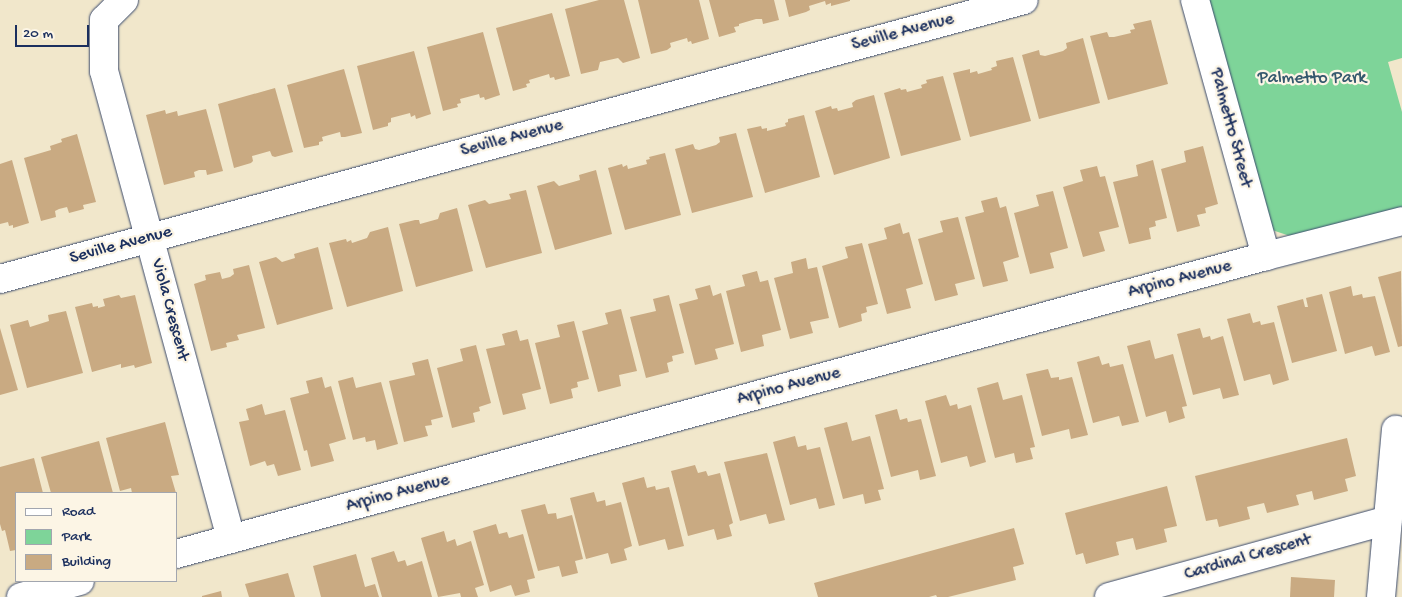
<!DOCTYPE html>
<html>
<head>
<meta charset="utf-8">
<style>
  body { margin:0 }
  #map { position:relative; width:1402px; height:597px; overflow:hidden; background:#f1e7cb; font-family:"Gochi Hand",sans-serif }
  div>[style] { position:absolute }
  .green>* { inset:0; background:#7ed499 }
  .building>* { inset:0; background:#c9aa82 }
  .roads { filter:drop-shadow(0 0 1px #3b4b6e) drop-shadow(0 0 1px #3b4b6e) }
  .street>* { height:28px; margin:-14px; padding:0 14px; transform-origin:14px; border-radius:14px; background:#fff }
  span { translate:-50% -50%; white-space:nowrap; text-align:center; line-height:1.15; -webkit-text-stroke:4.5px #fcf5e5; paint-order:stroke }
  .street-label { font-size:18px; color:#1b2f5e }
  .park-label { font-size:18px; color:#34586d }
  .legend { position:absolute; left:15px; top:492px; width:162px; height:90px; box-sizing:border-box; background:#fcf5e5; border:1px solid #a2a6af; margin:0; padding:6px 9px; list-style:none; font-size:15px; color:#1b2f5e }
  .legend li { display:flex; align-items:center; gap:10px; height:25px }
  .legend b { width:25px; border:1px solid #a2a6af }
  .scale { position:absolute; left:15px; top:25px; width:74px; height:22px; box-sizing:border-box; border:2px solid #1b2f5e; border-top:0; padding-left:6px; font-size:15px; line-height:18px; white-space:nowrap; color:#1b2f5e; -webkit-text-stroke:4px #fcf5e5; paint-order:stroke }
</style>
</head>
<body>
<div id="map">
  <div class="green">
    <div style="clip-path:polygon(1208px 0,1402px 0,1402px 58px,1388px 62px,1402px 112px,1402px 210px,1299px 239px,1272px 230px)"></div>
  </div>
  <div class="building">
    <div style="clip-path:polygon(599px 0,624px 0,640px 58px,623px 63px,618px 58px,600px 62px,598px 70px,581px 74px,565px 9px)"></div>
    <div style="clip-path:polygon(638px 0,699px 0,709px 39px,692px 44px,691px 41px,688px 42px,687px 38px,670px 43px,671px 47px,667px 50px,651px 54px)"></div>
    <div style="clip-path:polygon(709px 0,774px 0,779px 20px,763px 24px,762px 19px,756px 19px,739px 24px,739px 26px,734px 27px,736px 32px,719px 37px)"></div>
    <div style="clip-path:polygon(785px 0,850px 0,850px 1px,831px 6px,831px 3px,826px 5px,825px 1px,809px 6px,810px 10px,806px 12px,789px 17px)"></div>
    <div style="clip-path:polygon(552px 13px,570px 76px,555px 80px,554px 77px,550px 78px,549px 74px,529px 80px,530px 83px,526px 84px,527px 87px,513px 91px,496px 28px)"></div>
    <div style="clip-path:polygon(1151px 20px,1168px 84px,1108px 100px,1090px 36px,1107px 32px,1109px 37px,1114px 37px,1131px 33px,1130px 30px,1135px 29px,1133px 24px)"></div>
    <div style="clip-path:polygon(483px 32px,500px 95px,485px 100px,484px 97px,480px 98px,479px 94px,460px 99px,461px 103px,457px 104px,458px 107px,443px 111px,427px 47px)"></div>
    <div style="clip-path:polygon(1083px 38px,1100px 103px,1039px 119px,1022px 55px,1039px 50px,1040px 55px,1045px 56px,1063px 51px,1067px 48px,1066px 43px)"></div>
    <div style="clip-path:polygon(414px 51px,431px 114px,416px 119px,415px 115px,411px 117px,410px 113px,391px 118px,391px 122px,388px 123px,388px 126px,373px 130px,357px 66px)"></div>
    <div style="clip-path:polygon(1013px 57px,1031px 121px,970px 137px,953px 73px,970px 69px,970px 73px,977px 71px,978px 74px,992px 70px,991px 68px,997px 66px,996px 61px)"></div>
    <div style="clip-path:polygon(344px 69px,362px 133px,345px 137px,341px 137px,340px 132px,322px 137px,323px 141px,319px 142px,319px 145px,304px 148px,287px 85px)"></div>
    <div style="clip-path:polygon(943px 76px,961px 140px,901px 156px,884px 93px,900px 88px,901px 90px,906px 89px,907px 92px,922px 88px,921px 85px,927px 83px,926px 80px)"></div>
    <div style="clip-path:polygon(275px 88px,293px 152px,275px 157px,272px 156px,270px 151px,252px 156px,253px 161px,251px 163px,234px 168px,218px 104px)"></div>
    <div style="clip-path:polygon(874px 95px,890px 158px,834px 175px,815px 111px,831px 106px,832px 109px,837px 108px,838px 111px,853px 107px,852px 103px,856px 100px)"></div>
    <div style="clip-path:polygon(206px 109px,223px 171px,207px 175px,206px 170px,199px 170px,194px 172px,195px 177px,164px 185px,146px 115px,165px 110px,166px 114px,177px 111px,178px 116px)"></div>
    <div style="clip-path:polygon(804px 115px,820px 177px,765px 193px,747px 129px,761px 126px,762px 129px,767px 128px,767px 131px,786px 126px,785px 123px,788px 122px,788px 119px)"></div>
    <div style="clip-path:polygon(736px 133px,753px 197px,692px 213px,675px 149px,693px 144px,695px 149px,699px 150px,716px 145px,720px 142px,719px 137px)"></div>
    <div style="clip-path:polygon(77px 134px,96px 202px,83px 205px,84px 209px,69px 213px,67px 207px,59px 209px,55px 211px,56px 217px,41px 221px,24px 158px,51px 150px,50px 146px,62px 142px,61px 139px)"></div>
    <div style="clip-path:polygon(1203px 146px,1218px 204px,1205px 208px,1206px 213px,1197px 215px,1200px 226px,1177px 232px,1161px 169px,1186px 162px,1184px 151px)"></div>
    <div style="clip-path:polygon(665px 153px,681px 215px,625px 230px,608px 168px,622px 164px,623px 167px,627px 165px,628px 169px,647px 164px,646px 160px,650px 159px,649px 157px)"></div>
    <div style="clip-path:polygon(12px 160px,29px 223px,13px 228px,13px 225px,9px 226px,8px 222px,0 224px,0 164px)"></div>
    <div style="clip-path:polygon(1153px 160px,1167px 218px,1155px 221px,1156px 226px,1149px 228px,1151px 239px,1129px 244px,1113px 182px,1138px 176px,1136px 165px)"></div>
    <div style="clip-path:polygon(1097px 166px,1100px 177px,1105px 176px,1119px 227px,1099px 232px,1105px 251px,1083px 257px,1063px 187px,1083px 181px,1080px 170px)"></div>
    <div style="clip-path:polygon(596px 170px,612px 234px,555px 250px,537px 186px,554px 181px,559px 186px,580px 180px,579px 175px)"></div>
    <div style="clip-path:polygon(526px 190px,542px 253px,486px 268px,468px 205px,485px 200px,489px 204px,511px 199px,509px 194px)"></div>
    <div style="clip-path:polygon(1053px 191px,1068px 248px,1050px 253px,1054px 268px,1030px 274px,1014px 213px,1039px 206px,1036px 195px)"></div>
    <div style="clip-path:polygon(997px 197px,1000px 208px,1006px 206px,1019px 257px,1003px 262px,1008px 281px,983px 287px,965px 217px,984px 212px,981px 201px)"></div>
    <div style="clip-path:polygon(457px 208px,473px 271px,416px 287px,399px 224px,415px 220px,419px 220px,420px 224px,438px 219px,440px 213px)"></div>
    <div style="clip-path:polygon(958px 217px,975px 279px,955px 284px,958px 295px,935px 301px,918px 239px,943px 232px,940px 221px)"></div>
    <div style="clip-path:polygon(900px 223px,903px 234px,909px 232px,923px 284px,906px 289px,911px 308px,887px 314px,868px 244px,887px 239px,884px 228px)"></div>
    <div style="clip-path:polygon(388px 227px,403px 291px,347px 307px,329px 243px,346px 239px,347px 242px,351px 240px,352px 243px,367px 238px,370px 232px)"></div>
    <div style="clip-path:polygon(862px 243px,878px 304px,866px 307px,867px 312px,861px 314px,862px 321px,839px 328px,822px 266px,848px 258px,845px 247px)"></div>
    <div style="clip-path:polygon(318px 247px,333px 309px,277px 325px,259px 262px,276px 257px,282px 262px,295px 258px,294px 254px)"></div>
    <div style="clip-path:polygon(806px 258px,808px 269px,817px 267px,829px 318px,810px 322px,813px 333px,790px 339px,774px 278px,793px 273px,791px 262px)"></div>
    <div style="clip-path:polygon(249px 265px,265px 328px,237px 335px,239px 340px,226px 343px,227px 347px,211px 351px,194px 284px,206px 280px,205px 275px,220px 272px,222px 279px,230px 277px,234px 274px,233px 269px)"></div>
    <div style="clip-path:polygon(757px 271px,760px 282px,768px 280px,781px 330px,762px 335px,764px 346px,741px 352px,726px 291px,745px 286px,742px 275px)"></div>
    <div style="clip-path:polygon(1401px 271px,1402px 346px,1398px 347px,1378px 277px)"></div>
    <div style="clip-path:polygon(710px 285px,713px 296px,721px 293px,734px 344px,715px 349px,718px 359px,695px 365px,679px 304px,698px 299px,695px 289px)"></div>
    <div style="clip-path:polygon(1351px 286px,1353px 296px,1362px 294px,1363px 298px,1375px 296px,1390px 352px,1375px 356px,1372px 346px,1345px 354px,1329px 292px)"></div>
    <div style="clip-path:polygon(1322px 294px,1337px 351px,1292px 363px,1277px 306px,1303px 299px,1305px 307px,1308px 307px,1306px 298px)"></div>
    <div style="clip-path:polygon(119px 295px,121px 298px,135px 295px,152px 363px,135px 368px,134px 365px,121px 368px,121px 364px,92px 372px,75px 307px,92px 303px,93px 307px,98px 306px,98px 308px,105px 306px,103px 299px)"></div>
    <div style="clip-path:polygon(669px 295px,684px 353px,672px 356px,673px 361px,667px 363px,669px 372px,646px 378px,630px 317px,656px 311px,653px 299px)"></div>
    <div style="clip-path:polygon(621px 309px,637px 371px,619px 375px,621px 386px,598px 392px,582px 331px,608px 324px,605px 313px)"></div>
    <div style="clip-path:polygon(66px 311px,83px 373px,27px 388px,10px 325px,28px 320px,30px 327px,49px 321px,48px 315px)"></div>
    <div style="clip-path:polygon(1250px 313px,1253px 323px,1260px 321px,1261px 325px,1274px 322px,1289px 380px,1273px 385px,1270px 374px,1244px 381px,1227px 319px)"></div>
    <div style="clip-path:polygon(574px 321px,589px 379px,577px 382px,578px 387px,571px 389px,573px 398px,550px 404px,535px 343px,560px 337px,557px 325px)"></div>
    <div style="clip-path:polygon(0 328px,18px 390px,0 395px)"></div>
    <div style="clip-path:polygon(1200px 328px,1203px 338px,1210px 336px,1211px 340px,1223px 336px,1239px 395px,1223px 399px,1220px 388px,1193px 395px,1177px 334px)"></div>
    <div style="clip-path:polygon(517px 330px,520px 341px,528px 339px,541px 389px,522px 394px,526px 409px,503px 415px,486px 349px,505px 345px,502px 334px)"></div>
    <div style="clip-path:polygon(1150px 340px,1155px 359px,1173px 354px,1187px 406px,1182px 407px,1185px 418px,1169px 423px,1166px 411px,1146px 417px,1127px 346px)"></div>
    <div style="clip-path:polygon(476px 345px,491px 403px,479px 407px,480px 411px,473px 413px,475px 422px,452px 428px,437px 368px,463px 361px,460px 349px)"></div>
    <div style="clip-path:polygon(1099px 356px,1102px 365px,1109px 363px,1110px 367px,1123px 364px,1139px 422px,1122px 426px,1119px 416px,1093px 423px,1077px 362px)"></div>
    <div style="clip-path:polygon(428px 359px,443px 417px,431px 420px,432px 425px,425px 426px,428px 436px,404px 442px,389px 381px,415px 375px,412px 363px)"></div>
    <div style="clip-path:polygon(1048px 369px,1051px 378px,1059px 377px,1059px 380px,1072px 377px,1088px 435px,1071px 439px,1069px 429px,1042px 436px,1026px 374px)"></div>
    <div style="clip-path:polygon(322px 377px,325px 388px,331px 386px,346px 439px,329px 444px,334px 461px,311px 467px,307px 450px,304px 451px,290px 398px,309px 393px,306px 381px)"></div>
    <div style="clip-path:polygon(353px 377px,356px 388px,381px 382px,398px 444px,377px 450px,375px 440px,366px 442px,365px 437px,353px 440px,338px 381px)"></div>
    <div style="clip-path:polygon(998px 382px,1003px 400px,1022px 395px,1035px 447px,1030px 448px,1033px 459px,1016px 463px,1014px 453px,995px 458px,977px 388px)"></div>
    <div style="clip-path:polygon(946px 395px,950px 406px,957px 404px,958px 409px,971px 405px,986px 462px,970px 467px,967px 456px,941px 463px,925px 401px)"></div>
    <div style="clip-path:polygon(262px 404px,265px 415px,285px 410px,301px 470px,278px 476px,274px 464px,267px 466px,265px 461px,250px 466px,239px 422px,249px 420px,246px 409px)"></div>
    <div style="clip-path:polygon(897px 409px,900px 420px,907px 418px,908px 422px,921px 419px,936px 476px,920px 480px,918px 470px,891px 477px,875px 415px)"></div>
    <div style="clip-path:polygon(165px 422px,179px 475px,171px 476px,176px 493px,132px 493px,131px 488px,120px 491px,106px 438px)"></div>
    <div style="clip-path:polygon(847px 422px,852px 441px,870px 436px,884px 489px,878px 490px,881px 500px,865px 504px,863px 494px,843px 499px,824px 428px)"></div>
    <div style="clip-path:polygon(795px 436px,798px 447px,806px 445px,807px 450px,820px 447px,835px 505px,819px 509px,816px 498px,790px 505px,773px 442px)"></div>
    <div style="clip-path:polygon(1347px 438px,1356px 476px,1345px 479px,1348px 491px,1314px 500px,1312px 491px,1296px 495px,1299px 505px,1267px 513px,1264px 503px,1247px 507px,1250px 519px,1219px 527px,1217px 519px,1206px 521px,1195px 476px)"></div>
    <div style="clip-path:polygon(99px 441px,113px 493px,51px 493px,41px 457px)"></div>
    <div style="clip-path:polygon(767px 453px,785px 520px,769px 524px,766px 514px,740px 521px,724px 462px)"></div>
    <div style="clip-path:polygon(34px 458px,43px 493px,16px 493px,16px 550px,10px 551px,5px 530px,2px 531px,0 524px,0 467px)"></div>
    <div style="clip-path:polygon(695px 465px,698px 473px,706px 471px,708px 476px,720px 473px,733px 523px,729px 525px,732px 536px,717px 540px,714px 529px,688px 536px,671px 471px)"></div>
    <div style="clip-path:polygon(644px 477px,647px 488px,655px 486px,656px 490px,669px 487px,684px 546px,668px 550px,665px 539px,639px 546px,622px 483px)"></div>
    <div style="clip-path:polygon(1167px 486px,1177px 526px,1164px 529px,1167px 542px,1136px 550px,1133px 538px,1116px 542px,1119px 555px,1086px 564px,1083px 553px,1076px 555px,1065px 513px)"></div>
    <div style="clip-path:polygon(594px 492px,597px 502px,605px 500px,606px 506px,621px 502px,632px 546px,624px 549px,627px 560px,611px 564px,608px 553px,586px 559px,570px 498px)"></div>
    <div style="clip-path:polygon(545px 504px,548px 514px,556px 513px,557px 519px,572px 515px,583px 559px,575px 561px,578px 573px,562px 577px,559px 566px,538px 571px,521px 510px)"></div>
    <div style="clip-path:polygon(496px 524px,499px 534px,507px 532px,509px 538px,523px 534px,535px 578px,527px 580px,530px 592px,515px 596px,511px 585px,490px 592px,473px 531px)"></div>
    <div style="clip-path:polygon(1014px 528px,1024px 564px,1013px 567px,1016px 580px,948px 597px,937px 597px,936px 595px,929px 597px,818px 597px,814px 583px)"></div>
    <div style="clip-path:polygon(444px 531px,447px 542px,455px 539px,457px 546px,471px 541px,484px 585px,475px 588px,478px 597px,461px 597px,460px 593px,438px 597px,421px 538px)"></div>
    <div style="clip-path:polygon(394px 551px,398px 562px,405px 560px,407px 566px,422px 561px,432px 597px,382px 597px,371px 558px)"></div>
    <div style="clip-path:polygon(356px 554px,365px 587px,375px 584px,379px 597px,321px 597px,313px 566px)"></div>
    <div style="clip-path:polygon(288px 573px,295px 597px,249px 597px,245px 584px)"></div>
    <div style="clip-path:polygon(1291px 577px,1335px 580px,1334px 597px,1290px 597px)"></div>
    <div style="clip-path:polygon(221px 591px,222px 597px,202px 597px,202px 596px)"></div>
  </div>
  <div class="roads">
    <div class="street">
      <div style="left:124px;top:0;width:28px;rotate:135deg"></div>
      <div style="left:104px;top:20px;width:51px;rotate:90deg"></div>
      <div style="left:104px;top:71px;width:485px;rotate:74.8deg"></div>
      <div style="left:1195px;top:0;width:266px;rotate:74.5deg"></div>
      <div style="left:0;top:279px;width:1061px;rotate:-15.24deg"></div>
      <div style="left:176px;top:554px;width:1130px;rotate:-15.29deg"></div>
      <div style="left:1266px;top:256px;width:140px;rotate:-14.4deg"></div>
      <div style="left:21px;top:597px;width:61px;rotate:-15.2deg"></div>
      <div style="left:1109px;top:597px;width:289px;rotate:-15.4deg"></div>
      <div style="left:1381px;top:597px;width:168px;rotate:-84.9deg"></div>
    </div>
  </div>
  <div class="street-label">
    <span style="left:903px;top:33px;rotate:-15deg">Seville Avenue</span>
    <span style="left:1230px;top:128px;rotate:75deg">Palmetto Street</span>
    <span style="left:512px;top:139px;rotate:-15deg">Seville Avenue</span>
    <span style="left:121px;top:246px;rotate:-15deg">Seville Avenue</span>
    <span style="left:1180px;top:280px;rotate:-15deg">Arpino Avenue</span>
    <span style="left:169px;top:310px;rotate:75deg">Viola Crescent</span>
    <span style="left:789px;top:387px;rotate:-15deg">Arpino Avenue</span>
    <span style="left:398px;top:494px;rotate:-15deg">Arpino Avenue</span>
    <span style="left:1248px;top:558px;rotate:-16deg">Cardinal Crescent</span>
  </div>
  <div class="park-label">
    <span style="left:1312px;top:79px">Palmetto Park</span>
  </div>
  <ul class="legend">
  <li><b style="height:6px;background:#fff"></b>Road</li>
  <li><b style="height:14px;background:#7ed499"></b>Park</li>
  <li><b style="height:14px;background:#c9aa82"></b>Building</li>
  </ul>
  <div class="scale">20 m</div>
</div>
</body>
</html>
